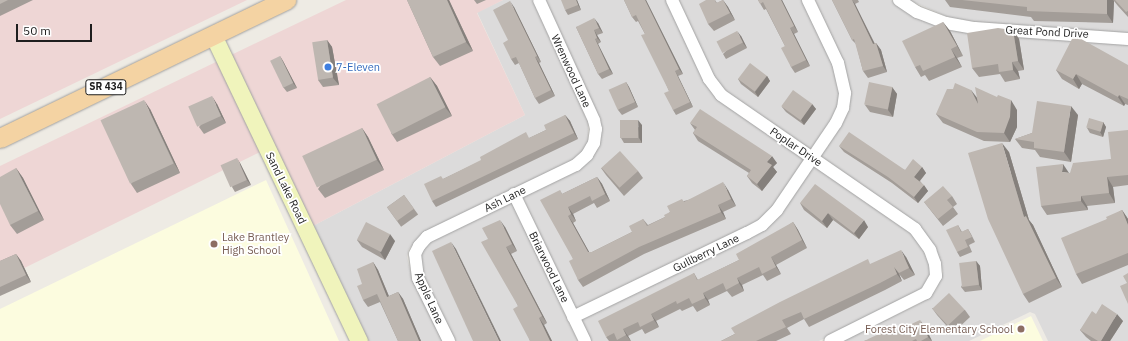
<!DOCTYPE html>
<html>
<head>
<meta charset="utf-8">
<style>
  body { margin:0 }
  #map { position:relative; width:1128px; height:341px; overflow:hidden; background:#eeebe4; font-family:"IBM Plex Sans",sans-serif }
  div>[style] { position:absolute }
  .residential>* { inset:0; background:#dcdbdb }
  .commercial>* { inset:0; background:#eed6d5 }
  .education>* { inset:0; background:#fcfcdf }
  .roads { filter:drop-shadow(0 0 1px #a2a2a2) drop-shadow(0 0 1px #a2a2a2) }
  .street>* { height:12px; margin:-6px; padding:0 6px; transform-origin:6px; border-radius:6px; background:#fff }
  .secondary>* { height:17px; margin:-8.5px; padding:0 8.5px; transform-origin:8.5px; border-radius:8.5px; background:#f0f4bc }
  .primary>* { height:19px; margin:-9.5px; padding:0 9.5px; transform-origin:9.5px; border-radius:9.5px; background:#f4d3a3 }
  .wall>* { inset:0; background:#a39d98; transform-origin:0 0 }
  .shaded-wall>* { inset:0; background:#85807c }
  .building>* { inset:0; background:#beb7b1; transform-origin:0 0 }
  .dots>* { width:11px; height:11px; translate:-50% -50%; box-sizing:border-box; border:2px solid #fff; border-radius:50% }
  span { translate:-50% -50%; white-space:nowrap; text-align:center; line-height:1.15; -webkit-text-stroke:3.5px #fff; paint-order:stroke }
  .shield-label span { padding:1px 3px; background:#fff; border:1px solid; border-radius:3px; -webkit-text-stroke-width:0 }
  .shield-label { font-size:10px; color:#1e1e1e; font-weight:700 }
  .street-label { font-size:11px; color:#1e1e1e }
  .shop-label { font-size:11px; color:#366cbe }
  .left { translate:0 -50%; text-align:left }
  .education-label { font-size:11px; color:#785e54 }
  .right { translate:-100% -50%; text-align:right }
  .scale { position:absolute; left:16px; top:24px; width:76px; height:18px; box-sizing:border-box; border:2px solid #1e1e1e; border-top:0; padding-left:5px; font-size:12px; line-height:14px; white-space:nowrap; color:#1e1e1e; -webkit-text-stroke:3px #fff; paint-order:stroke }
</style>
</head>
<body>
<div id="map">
  <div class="residential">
    <div style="clip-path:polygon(503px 0,533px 0,588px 122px,588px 142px,583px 152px,574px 160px,425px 232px,409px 249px,407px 257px,413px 281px,443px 341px,366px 341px,311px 227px,525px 115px,477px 12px)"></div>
    <div style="clip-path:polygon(545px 0,666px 0,704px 82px,717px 99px,805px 160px,772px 207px,759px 221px,576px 309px,522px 196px,599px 148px,601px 140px)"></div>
    <div style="clip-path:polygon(679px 0,802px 0,833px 65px,839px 93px,838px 107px,831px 121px,812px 150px,726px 91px,714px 76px)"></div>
    <div style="clip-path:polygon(815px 0,891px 0,914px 17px,1128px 44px,1128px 341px,1048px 341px,1035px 314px,1030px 312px,969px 341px,842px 341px,919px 304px,936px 290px,943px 272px,936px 248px,919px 226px,821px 156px,841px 126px,849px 110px,851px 93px,843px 60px)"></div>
    <div style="clip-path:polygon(909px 0,1128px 0,1128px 33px,976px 22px,948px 17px)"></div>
    <div style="clip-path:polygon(814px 166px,910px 233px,919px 242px,930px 265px,930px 276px,922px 289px,819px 341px,591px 341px,581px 319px,750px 237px)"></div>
    <div style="clip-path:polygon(511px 201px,578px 341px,456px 341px,424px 276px,420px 255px,430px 241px)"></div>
  </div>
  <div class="commercial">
    <div style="clip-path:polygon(0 0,247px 0,0 119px)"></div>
    <div style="clip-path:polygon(346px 0,503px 0,477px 13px,525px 115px,311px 227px,229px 56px)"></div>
    <div style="clip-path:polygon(218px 61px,262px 151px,0 280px,0 166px)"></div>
  </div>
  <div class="education">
    <div style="clip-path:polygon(266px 180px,339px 341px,0 341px,0 309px)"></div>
    <div style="clip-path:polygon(1031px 316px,1043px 341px,980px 341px)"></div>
  </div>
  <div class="roads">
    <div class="street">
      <div style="left:672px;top:0;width:87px;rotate:64.9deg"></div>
      <div style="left:709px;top:79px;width:20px;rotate:53deg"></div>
      <div style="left:721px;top:95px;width:236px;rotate:34.6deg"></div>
      <div style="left:915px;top:229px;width:26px;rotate:54deg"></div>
      <div style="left:930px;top:250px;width:15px;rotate:70deg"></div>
      <div style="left:935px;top:264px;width:12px;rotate:85deg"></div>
      <div style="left:936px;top:276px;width:20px;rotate:120deg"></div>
      <div style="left:926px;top:293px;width:107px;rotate:153.4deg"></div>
      <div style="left:899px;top:0;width:22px;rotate:34deg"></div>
      <div style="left:917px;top:12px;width:31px;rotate:21deg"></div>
      <div style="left:946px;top:23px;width:29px;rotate:10deg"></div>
      <div style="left:975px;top:28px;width:153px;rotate:4.1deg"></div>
      <div style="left:514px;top:194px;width:163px;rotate:64.2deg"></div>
      <div style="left:573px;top:317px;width:193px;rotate:-25.8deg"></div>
      <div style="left:747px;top:233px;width:17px;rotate:-28deg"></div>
      <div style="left:762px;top:225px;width:21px;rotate:-45deg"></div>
      <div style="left:777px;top:210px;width:105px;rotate:-55.9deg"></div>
      <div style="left:836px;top:123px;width:17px;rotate:-65deg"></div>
      <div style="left:843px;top:108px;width:15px;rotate:-82deg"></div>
      <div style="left:845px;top:93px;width:31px;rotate:-103deg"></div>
      <div style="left:838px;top:63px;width:70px;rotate:-115.5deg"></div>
      <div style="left:449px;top:341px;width:70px;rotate:-116.2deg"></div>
      <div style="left:418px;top:278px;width:24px;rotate:-97deg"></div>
      <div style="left:415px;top:254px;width:9px;rotate:-63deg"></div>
      <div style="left:419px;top:246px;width:12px;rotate:-48deg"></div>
      <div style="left:427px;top:237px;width:165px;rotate:-25.8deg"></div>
      <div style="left:576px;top:165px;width:15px;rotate:-42deg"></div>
      <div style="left:587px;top:155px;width:14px;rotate:-60deg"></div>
      <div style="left:594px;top:143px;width:14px;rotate:-82deg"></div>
      <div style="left:596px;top:129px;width:9px;rotate:-103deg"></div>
      <div style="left:594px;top:120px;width:132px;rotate:-114.6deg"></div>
    </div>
    <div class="secondary">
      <div style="left:213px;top:35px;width:339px;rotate:64.5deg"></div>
    </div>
    <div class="primary">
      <div style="left:0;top:138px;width:318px;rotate:-25.8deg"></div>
    </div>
  </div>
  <div class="wall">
    <div style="clip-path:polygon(0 0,33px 0,0 16px)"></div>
    <div style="clip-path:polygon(407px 0,449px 0,473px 51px,440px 66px,433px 57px)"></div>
    <div style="clip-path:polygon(474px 0,486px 0,477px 4px)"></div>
    <div style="clip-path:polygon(577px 0,581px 10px,568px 15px,565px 10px)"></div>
    <div style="clip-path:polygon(624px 0,646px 0,683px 74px,678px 76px,693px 107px,676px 115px,673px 110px,669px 91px,645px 34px,638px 21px,636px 22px,632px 17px)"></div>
    <div style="clip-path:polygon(706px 0,715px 0,717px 3px,723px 0,728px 7px,735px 20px,714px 31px,708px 24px)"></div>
    <div style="clip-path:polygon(758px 0,782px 0,798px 32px,794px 34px,810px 66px,795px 73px,791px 67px,785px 46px,766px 9px,764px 10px)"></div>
    <div style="clip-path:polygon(832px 0,858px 0,859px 2px,855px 4px,874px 44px,876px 43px,881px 50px,887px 72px,868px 78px,863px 71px,856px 44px,852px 40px)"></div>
    <div style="clip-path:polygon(945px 0,1128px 0,1128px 17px,1118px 6px,1114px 1px,1113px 23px,1034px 21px,1031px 17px,950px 7px)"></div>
    <div style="clip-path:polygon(514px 7px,541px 62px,539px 63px,555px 96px,539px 104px,535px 98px,519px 63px,515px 65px,511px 59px,508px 40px)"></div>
    <div style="clip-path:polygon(943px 22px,950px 31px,963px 56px,957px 58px,962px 67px,929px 81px,925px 75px,921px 77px,915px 67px)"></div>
    <div style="clip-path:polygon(598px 23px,603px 33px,597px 35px,601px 42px,598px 44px,613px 74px,602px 79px,598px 74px,576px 27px)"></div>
    <div style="clip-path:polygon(1013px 30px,1019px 39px,1024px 70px,1018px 71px,1020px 79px,1005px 82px,1000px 74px,979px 77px,972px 68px)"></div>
    <div style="clip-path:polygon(741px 36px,747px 48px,726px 59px,723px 54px)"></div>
    <div style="clip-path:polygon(327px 40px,332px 47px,339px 85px,323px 87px,318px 80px)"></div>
    <div style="clip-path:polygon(280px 56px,283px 61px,297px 88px,287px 92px,283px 87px)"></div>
    <div style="clip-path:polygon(1128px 65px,1128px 105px,1125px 104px,1124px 106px,1082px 84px,1079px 89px,1062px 79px,1056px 70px)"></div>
    <div style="clip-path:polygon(767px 76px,770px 81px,758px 97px,741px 84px,738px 79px)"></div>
    <div style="clip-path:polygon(430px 77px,437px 86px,452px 116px,397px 142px,391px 133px)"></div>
    <div style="clip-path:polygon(626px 82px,629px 87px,638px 107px,622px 115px,618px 110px)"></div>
    <div style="clip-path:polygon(892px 87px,897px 94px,893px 117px,870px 112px,865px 105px)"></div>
    <div style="clip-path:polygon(971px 90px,977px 99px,1017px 110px,1017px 127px,1010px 142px,984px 141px,943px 123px,936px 114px)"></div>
    <div style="clip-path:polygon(217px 104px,226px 123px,204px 134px,199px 127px)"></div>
    <div style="clip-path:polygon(812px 104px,816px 109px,804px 125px,786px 112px,782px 107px)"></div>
    <div style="clip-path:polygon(150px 109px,180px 173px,137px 193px,131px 184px)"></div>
    <div style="clip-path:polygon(565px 115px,570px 121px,578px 139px,436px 207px,432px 201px,443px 179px,546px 130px)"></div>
    <div style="clip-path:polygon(1078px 115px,1071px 162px,1040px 157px,1035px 150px,1022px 148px,1015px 139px,1032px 133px)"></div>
    <div style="clip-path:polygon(1103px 122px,1106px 127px,1103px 137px,1090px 133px,1087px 128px)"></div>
    <div style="clip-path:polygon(690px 123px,777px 163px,773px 167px,777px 172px,762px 191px,752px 183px,747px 176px,749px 173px,698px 141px,693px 133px,695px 130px)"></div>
    <div style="clip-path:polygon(642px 125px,642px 143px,624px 143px,621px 138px)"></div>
    <div style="clip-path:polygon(362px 128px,368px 137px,384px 170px,325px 198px,318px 189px)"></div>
    <div style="clip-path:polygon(1128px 130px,1128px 185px,1113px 187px,1115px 203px,1087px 206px,1088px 210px,1047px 215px,1041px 206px,1069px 173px,1070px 173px,1111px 159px)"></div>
    <div style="clip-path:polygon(839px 146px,905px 170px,922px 167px,926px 173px,920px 181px,928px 191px,918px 203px,892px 183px,844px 152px)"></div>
    <div style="clip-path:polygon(1009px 152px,1029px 220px,1033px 225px,1062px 287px,1029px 303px,1023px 294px)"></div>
    <div style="clip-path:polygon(240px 163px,251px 185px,235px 192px,232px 187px)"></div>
    <div style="clip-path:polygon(16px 168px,23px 178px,44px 220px,17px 234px,10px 225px)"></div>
    <div style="clip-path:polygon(601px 168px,638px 171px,643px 178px,624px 196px,606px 175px)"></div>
    <div style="clip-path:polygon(597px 177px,602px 184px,610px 201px,597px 208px,594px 203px,573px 214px,576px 221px,573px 223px,589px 252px,592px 252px,632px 232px,643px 219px,648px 225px,665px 217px,670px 212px,684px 201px,728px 190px,736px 206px,723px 212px,726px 219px,644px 254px,583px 287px,578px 280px,573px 259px,560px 190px,562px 194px)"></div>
    <div style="left:404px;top:195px;width:24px;height:21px;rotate:54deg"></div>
    <div style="clip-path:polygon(952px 196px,957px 204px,953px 207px,958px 214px,943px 226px,924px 202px)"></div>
    <div style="clip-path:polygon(800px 203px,868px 227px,859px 239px,833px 220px,827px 228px,804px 210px)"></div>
    <div style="clip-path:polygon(1122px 210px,1128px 219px,1128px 265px,1082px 284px,1076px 274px,1107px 219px)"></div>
    <div style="clip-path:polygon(793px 222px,798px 230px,807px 248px,776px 265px,781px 274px,767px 281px,763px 275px,742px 285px,744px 291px,732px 297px,727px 291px,708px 300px,710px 305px,697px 312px,693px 306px,682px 311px,680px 309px,656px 321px,659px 327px,645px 334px,642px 329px,628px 336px,631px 341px,609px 341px,606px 337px,694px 273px,698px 280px,739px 260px)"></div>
    <div style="clip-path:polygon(958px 225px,962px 232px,968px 229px,971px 234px,975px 242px,969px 245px,972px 252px,960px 257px,957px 252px)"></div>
    <div style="clip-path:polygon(505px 227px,517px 251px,511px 254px,547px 323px,544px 325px,552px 341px,530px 341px,518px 306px,488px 239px)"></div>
    <div style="clip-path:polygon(357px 240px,395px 241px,385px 260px,362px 247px)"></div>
    <div style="clip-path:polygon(16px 254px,21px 261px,31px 282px,0 296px,0 261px)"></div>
    <div style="clip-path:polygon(906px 257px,915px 275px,904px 280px,899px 274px,902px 281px,885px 290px,809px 327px,804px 319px,787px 328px,791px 334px,776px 341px,721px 341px,871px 264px)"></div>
    <div style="clip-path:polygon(976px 261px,980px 266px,982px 290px,965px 292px,961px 287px)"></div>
    <div style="clip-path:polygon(373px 262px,378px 270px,389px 296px,398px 292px,403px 299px,421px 341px,398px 341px,380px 302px,368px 307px,363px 300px,362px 284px)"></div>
    <div style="clip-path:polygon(932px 308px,965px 310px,970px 317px,953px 333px,937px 315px)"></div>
    <div style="clip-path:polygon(1096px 314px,1123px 321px,1110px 341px,1091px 341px,1086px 337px,1080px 330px)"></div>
    <div style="clip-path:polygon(925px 327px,932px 341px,864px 341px,893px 333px)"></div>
  </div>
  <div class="shaded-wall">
    <div style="clip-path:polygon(447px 0,449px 0,473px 51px,466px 42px)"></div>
    <div style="clip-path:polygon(576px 0,577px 0,581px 10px,578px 5px)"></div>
    <div style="clip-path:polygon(645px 0,646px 0,683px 74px,679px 69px)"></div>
    <div style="clip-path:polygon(723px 0,728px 7px,735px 20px,730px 13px)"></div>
    <div style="clip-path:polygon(781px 0,782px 0,798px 32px,794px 26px)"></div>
    <div style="clip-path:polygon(852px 0,855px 4px,878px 50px,873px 44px)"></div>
    <div style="clip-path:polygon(1107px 0,1113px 0,1114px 1px,1113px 23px,1107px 14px)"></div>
    <div style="clip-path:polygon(510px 1px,514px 7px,541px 62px,537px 56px)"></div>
    <div style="clip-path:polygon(594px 18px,598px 23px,603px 33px,599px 28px)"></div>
    <div style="clip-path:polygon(943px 22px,950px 31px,963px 56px,957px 46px)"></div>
    <div style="clip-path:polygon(790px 28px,794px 34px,810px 66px,806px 60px)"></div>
    <div style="clip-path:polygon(594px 30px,597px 35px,601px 42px,597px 38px)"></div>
    <div style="clip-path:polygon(1013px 30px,1019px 39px,1024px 70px,1018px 61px)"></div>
    <div style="clip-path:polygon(737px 31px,741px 36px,747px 48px,743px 43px)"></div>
    <div style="clip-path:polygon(595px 39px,598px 44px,613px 74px,609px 69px)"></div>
    <div style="clip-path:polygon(327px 40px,332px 47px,339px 85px,333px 78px)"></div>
    <div style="clip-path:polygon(876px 43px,881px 50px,887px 72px,883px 66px)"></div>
    <div style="clip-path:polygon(951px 49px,957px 58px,962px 67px,955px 57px)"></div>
    <div style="clip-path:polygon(280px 56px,283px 61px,297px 88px,293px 83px)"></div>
    <div style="clip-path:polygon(535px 57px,539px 63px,555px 96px,551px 90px)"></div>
    <div style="clip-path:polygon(1012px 62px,1018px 71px,1020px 79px,1013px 70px)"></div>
    <div style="clip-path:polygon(675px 71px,678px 76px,693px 107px,690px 102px)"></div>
    <div style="clip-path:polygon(1076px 74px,1082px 84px,1079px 89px,1073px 79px)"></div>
    <div style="clip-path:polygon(767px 76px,770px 81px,758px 97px,755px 92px)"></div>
    <div style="clip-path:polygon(430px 77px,437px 86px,452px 116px,445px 107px)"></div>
    <div style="clip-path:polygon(626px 82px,629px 87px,638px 107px,635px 102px)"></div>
    <div style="clip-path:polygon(892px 87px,897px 94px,893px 117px,888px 110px)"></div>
    <div style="clip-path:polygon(971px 90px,978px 99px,978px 104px)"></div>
    <div style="clip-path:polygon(1119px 95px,1125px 104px,1124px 106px,1118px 97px)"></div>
    <div style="clip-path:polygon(212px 96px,217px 104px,226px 123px,221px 116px)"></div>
    <div style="clip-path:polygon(144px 100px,150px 109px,180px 173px,174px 163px)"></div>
    <div style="clip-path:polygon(1011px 100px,1017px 110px,1017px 127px,1010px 142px,1004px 133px)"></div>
    <div style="clip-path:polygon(812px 104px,816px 109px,804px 125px,801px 120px)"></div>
    <div style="clip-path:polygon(1071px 106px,1078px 115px,1071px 162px,1064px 152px)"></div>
    <div style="clip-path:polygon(565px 115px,570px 121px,578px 139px,574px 133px)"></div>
    <div style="clip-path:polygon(638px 120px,642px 125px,642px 143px,639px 138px)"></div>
    <div style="clip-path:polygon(1103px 122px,1106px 127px,1103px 137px,1100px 132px)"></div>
    <div style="clip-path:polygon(362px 128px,368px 137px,384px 170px,377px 160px)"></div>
    <div style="clip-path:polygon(1002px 143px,1009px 152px,1029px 220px,1033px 225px,1062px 287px,1056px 278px,1024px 217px)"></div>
    <div style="clip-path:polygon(772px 156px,777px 163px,773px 167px,777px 172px,762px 191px,757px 184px,767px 162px)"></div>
    <div style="clip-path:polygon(237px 158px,240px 163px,251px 185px,247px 180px)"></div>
    <div style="clip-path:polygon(1063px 164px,1069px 173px,1062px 172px)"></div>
    <div style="clip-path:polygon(922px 167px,926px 173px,918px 183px,914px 177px)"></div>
    <div style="clip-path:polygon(16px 168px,23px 178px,44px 220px,38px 211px)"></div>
    <div style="clip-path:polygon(597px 177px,602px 184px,610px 201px,605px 194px)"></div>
    <div style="clip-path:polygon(1107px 177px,1113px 187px,1115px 203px,1109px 193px)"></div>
    <div style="clip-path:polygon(723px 182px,728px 190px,736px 206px,731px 199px)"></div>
    <div style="clip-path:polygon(924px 185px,928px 191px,918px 203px,914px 197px)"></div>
    <div style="clip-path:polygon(1081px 196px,1087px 206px,1088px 210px,1081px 201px)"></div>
    <div style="clip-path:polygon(718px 205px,723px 212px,726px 219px,721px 212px)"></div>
    <div style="clip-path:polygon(568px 207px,573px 214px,576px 221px,571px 214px)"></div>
    <div style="clip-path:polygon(1122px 210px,1128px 219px,1128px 225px)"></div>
    <div style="clip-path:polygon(828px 213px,833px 220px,827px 228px,822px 221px)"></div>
    <div style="clip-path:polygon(568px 216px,573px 223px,593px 259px,588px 252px)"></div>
    <div style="clip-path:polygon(500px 220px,505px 227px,517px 251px,512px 244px)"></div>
    <div style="clip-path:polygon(864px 220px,868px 227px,859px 239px,854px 233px)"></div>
    <div style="clip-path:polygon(793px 222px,798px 230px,807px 248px,802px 240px)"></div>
    <div style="clip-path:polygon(390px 234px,395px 241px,385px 260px,380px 252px)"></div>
    <div style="clip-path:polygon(451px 242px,456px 249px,501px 341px,499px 341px)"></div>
    <div style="clip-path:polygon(506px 247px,511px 254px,547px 323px,542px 316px)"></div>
    <div style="clip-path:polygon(901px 250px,906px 257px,915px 275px,909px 268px)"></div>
    <div style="clip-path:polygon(16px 254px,21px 261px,31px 282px,26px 275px)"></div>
    <div style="clip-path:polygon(771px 257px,776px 265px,781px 274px,776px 267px)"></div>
    <div style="clip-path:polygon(976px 261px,980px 266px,982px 290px,979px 285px)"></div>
    <div style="clip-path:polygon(373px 262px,378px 270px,392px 304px,387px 297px)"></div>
    <div style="clip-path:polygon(894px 267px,899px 274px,902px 281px,897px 274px)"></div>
    <div style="clip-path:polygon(737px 278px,742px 285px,744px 291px,739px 283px)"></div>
    <div style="clip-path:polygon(398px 292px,403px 299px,421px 341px,419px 341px)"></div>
    <div style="clip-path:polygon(703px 293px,708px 300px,710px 305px,705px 298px)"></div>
    <div style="clip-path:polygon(651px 314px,656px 321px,659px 327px,654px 320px)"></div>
    <div style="clip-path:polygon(1117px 314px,1123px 321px,1110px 341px,1101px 341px)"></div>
    <div style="clip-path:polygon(539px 318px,544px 325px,552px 341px,550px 341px)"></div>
    <div style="clip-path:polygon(920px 320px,925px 327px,932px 341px,928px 337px)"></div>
    <div style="clip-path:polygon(623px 329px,628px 336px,631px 341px,626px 335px)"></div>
  </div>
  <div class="building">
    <div style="clip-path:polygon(0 0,8px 0,0 4px)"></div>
    <div style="clip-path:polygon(407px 0,447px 0,466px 42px,433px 57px)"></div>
    <div style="clip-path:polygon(561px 0,576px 0,578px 5px,565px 10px)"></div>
    <div style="clip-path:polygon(624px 0,645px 0,679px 69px,675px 71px,690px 102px,673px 110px,664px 93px,669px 91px,641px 35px,645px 34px,636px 15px,632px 17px)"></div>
    <div style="clip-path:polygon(706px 0,715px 0,716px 3px,723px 0,730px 13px,708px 24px,699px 4px)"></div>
    <div style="clip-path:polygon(758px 0,781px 0,794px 26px,790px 28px,806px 60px,791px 67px,781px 48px,785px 46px,763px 2px,760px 4px)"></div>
    <div style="clip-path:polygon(832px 0,852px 0,873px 44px,876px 43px,883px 66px,863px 71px,854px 39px,852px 40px)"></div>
    <div style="clip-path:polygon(962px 0,1107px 0,1107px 14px,1027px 11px,1027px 7px)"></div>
    <div style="clip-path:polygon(1115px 0,1128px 0,1128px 11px,1126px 12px)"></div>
    <div style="clip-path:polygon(510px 1px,537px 56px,535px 57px,551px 90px,535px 98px,516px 57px,511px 59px,503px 43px,508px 40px,493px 10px)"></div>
    <div style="clip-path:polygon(594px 18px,599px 28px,594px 30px,597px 38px,595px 39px,609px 69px,598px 74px,576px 27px)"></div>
    <div style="clip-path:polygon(943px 22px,957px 46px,951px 49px,955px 57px,923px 71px,920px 65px,915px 67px,902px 41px)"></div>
    <div style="clip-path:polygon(998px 28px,1013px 30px,1018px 61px,1012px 62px,1013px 70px,999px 72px,998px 64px,972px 68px,967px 33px)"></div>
    <div style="left:737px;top:31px;width:13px;height:23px;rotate:63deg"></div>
    <div style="clip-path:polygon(1074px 35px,1128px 65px,1128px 99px,1119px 95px,1118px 97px,1076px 74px,1073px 79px,1056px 70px)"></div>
    <div style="left:327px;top:40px;width:38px;height:15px;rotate:81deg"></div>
    <div style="left:280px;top:56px;width:30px;height:11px;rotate:64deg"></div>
    <div style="left:750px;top:63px;width:21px;height:20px;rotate:37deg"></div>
    <div style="left:430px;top:77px;width:34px;height:60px;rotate:63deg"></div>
    <div style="left:626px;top:82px;width:22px;height:19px;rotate:66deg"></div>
    <div style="left:869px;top:82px;width:24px;height:23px;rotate:12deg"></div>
    <div style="clip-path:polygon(955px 83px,971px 90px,978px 104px,975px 87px,997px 97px,998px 95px,1011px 100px,1010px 117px,1004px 133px,977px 132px,936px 114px,947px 89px,953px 89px)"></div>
    <div style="left:793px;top:90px;width:24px;height:20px;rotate:36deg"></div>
    <div style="left:212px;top:96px;width:22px;height:26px;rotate:66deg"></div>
    <div style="left:144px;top:100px;width:70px;height:48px;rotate:65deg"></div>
    <div style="clip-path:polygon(1037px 101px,1071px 106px,1064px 152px,1034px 148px,1034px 142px,1015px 139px,1032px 133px)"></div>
    <div style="clip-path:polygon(700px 109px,772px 156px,767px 162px,772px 165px,757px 184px,747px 176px,751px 170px,693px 133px,697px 127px,690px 123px)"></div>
    <div style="clip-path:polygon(565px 115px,574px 133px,432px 201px,424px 184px,441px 176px,443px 179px,481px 160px,480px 157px,526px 132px,529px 138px,546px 130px,544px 125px)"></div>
    <div style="left:1089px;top:118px;width:15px;height:10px;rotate:16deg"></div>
    <div style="left:620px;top:120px;width:18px;height:18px"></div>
    <div style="left:362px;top:128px;width:35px;height:66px;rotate:65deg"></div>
    <div style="clip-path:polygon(1128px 130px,1128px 175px,1107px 177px,1109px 193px,1081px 196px,1081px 201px,1041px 206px,1036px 167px,1063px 164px,1062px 172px,1070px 173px,1073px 163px,1111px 159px,1108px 132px)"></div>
    <div style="clip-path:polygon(849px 132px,905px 170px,913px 159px,922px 167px,914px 177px,924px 185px,914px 197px,888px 177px,839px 146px)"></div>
    <div style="clip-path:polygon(1002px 143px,1024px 217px,1026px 216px,1056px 278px,1023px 294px,988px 219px,968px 153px)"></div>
    <div style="left:620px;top:151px;width:27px;height:25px;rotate:48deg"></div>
    <div style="left:237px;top:158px;width:24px;height:18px;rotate:66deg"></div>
    <div style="clip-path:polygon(16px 168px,38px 211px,10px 225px,0 204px,0 177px)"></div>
    <div style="clip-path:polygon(597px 177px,605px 194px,592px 201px,590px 196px,568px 207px,571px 214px,568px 216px,588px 252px,592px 252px,632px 232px,629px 226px,643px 219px,647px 226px,665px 217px,664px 215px,670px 212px,667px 206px,682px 199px,684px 202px,723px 182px,731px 199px,718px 205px,721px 212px,639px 247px,578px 280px,569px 261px,573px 259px,540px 200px,560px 190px,562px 194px)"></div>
    <div style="clip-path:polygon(815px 184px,864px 220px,854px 233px,828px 213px,822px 221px,800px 203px)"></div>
    <div style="clip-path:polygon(943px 186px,952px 196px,947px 200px,953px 207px,938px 219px,924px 202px)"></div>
    <div style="left:404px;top:195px;width:17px;height:21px;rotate:54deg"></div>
    <div style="clip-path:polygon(1122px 210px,1128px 225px,1128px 253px,1076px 274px,1061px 238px,1107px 219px,1106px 217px)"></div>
    <div style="clip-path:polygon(500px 220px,512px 244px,506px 247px,542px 316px,539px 318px,550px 341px,530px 341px,513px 309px,518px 306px,481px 242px,488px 239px,482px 228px)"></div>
    <div style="left:366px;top:222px;width:27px;height:20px;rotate:27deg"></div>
    <div style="clip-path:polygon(793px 222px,802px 240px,771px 257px,776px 267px,762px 274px,759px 267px,737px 278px,739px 283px,726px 290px,723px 283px,703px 293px,705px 298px,692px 304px,689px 298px,677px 304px,676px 301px,651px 314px,654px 320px,640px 327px,638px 322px,623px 329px,626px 335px,617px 340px,614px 333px,606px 337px,598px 321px,694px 273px,697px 280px,739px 260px,736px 254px)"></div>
    <div style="clip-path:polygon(958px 225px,961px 232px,968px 229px,972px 237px,965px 240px,968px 247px,957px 252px,946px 230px)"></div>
    <div style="clip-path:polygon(451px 242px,499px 341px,473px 341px,432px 251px)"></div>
    <div style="clip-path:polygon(901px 250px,909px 268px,899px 273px,894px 267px,897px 274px,880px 283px,804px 319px,801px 312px,782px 320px,786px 327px,756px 341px,721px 341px,735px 334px,731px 328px,780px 302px,868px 259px,870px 264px)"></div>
    <div style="clip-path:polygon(16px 254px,26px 275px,0 287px,0 261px)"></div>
    <div style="left:976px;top:261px;width:24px;height:17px;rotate:83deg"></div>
    <div style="clip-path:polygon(373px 262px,387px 297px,398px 292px,419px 341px,398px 341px,377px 294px,363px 300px,357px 286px,362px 284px,357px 269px)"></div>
    <div style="clip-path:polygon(1128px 273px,1128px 304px,1120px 286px,1127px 283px,1123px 276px)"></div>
    <div style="left:949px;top:293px;width:23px;height:23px;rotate:47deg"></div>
    <div style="clip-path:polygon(1102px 304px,1117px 314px,1101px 341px,1098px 341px,1080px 330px,1092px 311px,1096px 314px)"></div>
    <div style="clip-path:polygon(920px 320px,928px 337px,921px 341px,917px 341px,916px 339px,912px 341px,864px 341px,890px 329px,892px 333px)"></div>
  </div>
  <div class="dots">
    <div style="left:328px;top:67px;background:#3f7fe0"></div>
    <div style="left:214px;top:244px;background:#8d6e63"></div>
    <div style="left:1021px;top:329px;background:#8d6e63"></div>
  </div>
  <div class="shield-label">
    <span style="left:106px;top:87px">SR 434</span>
  </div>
  <div class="street-label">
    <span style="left:1047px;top:32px;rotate:3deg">Great Pond Drive</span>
    <span style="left:571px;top:71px;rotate:65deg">Wrenwood Lane</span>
    <span style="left:796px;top:147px;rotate:34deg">Poplar Drive</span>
    <span style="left:286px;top:188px;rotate:64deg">Sand Lake Road</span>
    <span style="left:505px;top:199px;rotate:-26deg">Ash Lane</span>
    <span style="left:706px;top:253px;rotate:-26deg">Gullberry Lane</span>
    <span style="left:549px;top:267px;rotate:64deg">Briarwood Lane</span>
    <span style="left:429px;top:298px;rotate:66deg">Apple Lane</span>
  </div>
  <div class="shop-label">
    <span class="left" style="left:336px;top:67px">7-Eleven</span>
  </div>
  <div class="education-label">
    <span class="left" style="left:222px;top:244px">Lake Brantley<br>High School</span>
    <span class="right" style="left:1013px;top:329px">Forest City Elementary School</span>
  </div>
  <div class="scale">50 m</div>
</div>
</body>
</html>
